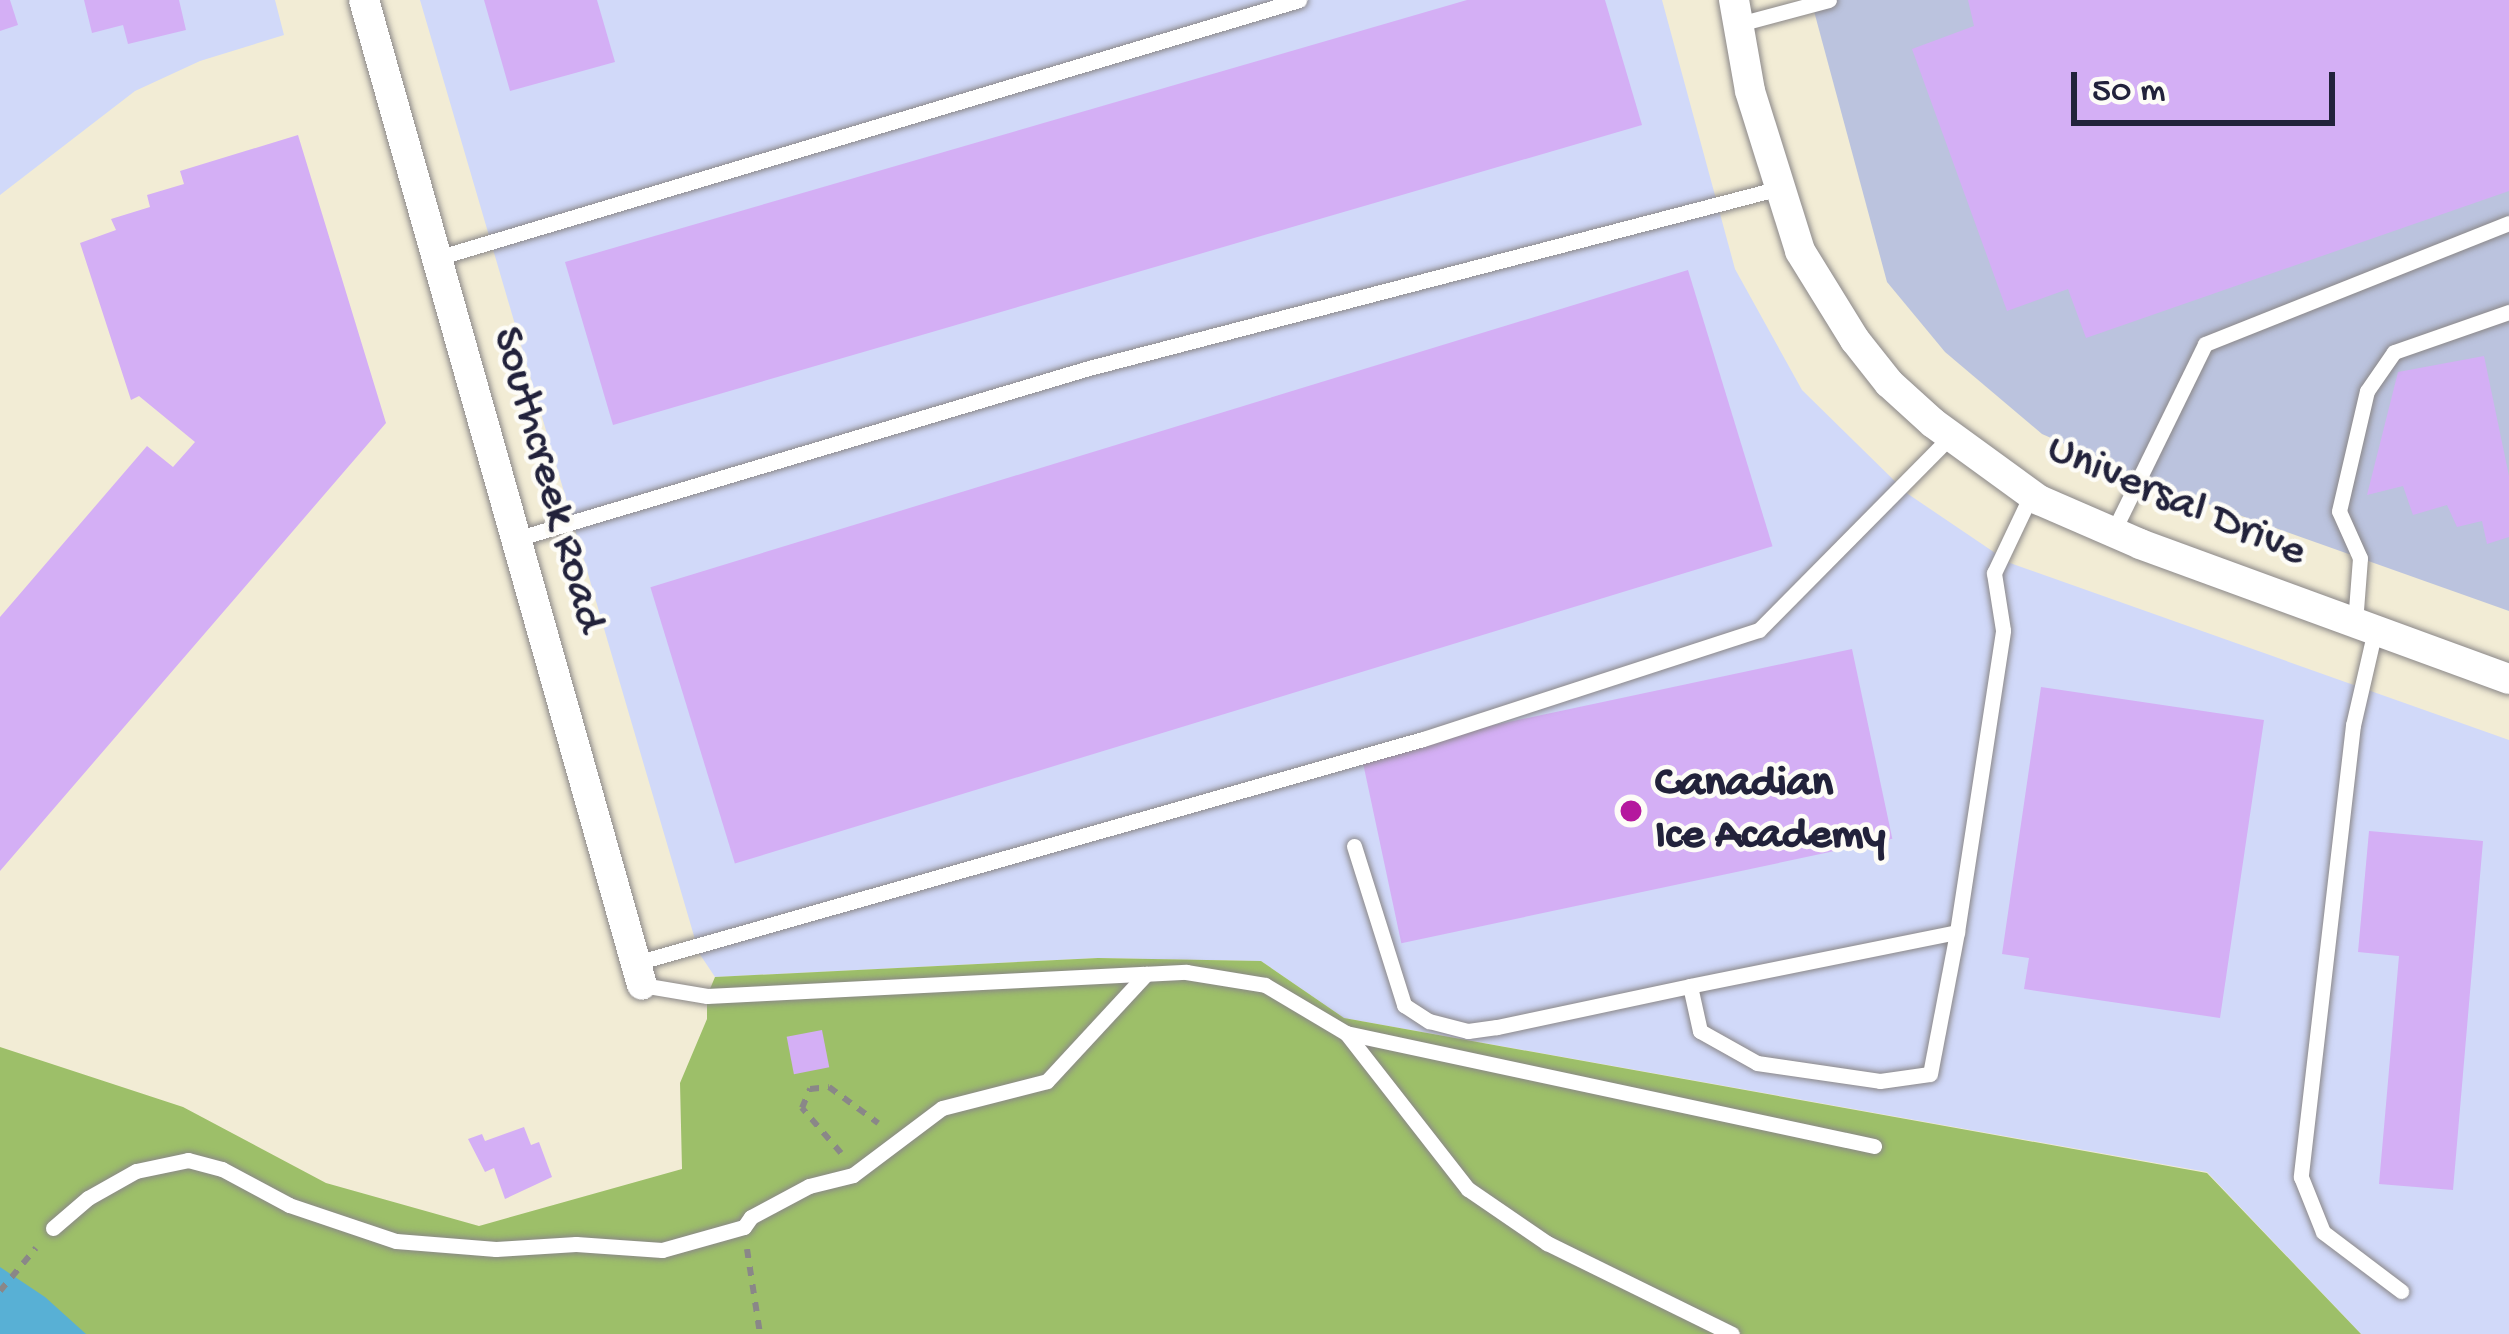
<!DOCTYPE html>
<html>
<head>
<meta charset="utf-8">
<style>
  body { margin:0 }
  #map { position:relative; width:2509px; height:1334px; overflow:hidden; background:#f2ecd5; font-family:"Gochi Hand",sans-serif }
  div>[style] { position:absolute }
  .built>* { inset:0; background:#d1d9f9 }
  .industrial>* { inset:0; background:#bbc3de }
  .green>* { inset:0; background:#9dbf69 }
  .water>* { inset:0; background:#58b0d5 }
  .building>* { inset:0; background:#d4aff5; transform-origin:0 0 }
  .path>* { height:6px; margin-top:-3px; transform-origin:0; background:repeating-linear-gradient(90deg,#8a8788 0 9px,transparent 0 18px) }
  .roads { filter:drop-shadow(0 0 3px #8a8788) drop-shadow(0 0 3px #8a8788) }
  .service>* { height:15px; margin:-7.5px; padding:0 7.5px; transform-origin:7.5px; border-radius:7.5px; background:#fff }
  .minor>* { height:30px; margin:-15px; padding:0 15px; transform-origin:15px; border-radius:15px; background:#fff }
  .dots>* { width:33px; height:33px; translate:-50% -50%; box-sizing:border-box; border:6px solid #fdfcf7; border-radius:50% }
  span { translate:-50% -50%; white-space:nowrap; text-align:center; line-height:1.15; -webkit-text-stroke:9px #fdfcf7; paint-order:stroke }
  .street-label { font-size:45px; color:#22223b }
  .poi-label { font-size:45px; color:#22223b; font-weight:700 }
  .left { translate:0 -50%; text-align:left }
  .scale { position:absolute; left:2071px; top:72px; width:264px; height:54px; box-sizing:border-box; border:6px solid #22223b; border-top:0; padding-left:15px; font-size:36px; line-height:42px; white-space:nowrap; color:#22223b; -webkit-text-stroke:9px #fdfcf7; paint-order:stroke }
</style>
</head>
<body>
<div id="map">
  <div class="built">
    <div style="clip-path:polygon(0 0,275px 0,284px 35px,200px 61px,135px 91px,0 195px)"></div>
    <div style="clip-path:polygon(420px 0,1662px 0,1735px 269px,1802px 390px,1908px 494px,2010px 563px,2509px 740px,2509px 1334px,2361px 1334px,2207px 1172px,1344px 1018px,1261px 961px,1098px 958px,715px 977px,699px 953px)"></div>
  </div>
  <div class="industrial">
    <div style="clip-path:polygon(1811px 0,2509px 0,2509px 611px,2174px 492px,2042px 434px,1945px 352px,1887px 282px)"></div>
  </div>
  <div class="green">
    <div style="clip-path:polygon(1098px 958px,1261px 961px,1344px 1018px,2207px 1173px,2361px 1334px,0 1334px,0 1047px,183px 1107px,326px 1183px,479px 1226px,682px 1169px,680px 1083px,707px 1019px,707px 996px,715px 977px)"></div>
  </div>
  <div class="water">
    <div style="clip-path:polygon(0 1267px,45px 1297px,86px 1334px,0 1334px)"></div>
  </div>
  <div class="building">
    <div style="clip-path:polygon(0 0,10px 0,18px 25px,0 31px)"></div>
    <div style="clip-path:polygon(84px 0,179px 0,186px 30px,128px 44px,123px 25px,92px 33px)"></div>
    <div style="clip-path:polygon(484px 0,597px 0,615px 62px,510px 91px)"></div>
    <div style="clip-path:polygon(1467px 0,1605px 0,1642px 125px,613px 425px,565px 262px)"></div>
    <div style="clip-path:polygon(1968px 0,2509px 0,2509px 191px,2086px 338px,2068px 289px,2007px 311px,1912px 49px,1974px 26px)"></div>
    <div style="clip-path:polygon(298px 135px,386px 423px,0 871px,0 617px,147px 446px,173px 467px,195px 442px,139px 396px,131px 400px,80px 243px,116px 230px,111px 219px,150px 207px,147px 195px,184px 184px,180px 171px)"></div>
    <div style="left:1688px;top:270px;width:289px;height:1085px;rotate:73deg"></div>
    <div style="clip-path:polygon(2484px 356px,2509px 476px,2509px 537px,2487px 544px,2482px 521px,2457px 527px,2447px 505px,2413px 515px,2403px 486px,2367px 495px,2398px 372px)"></div>
    <div style="left:1852px;top:649px;width:194px;height:502px;rotate:78deg"></div>
    <div style="clip-path:polygon(2041px 687px,2264px 720px,2220px 1018px,2024px 989px,2029px 958px,2002px 954px)"></div>
    <div style="clip-path:polygon(2369px 831px,2483px 841px,2453px 1190px,2379px 1184px,2399px 956px,2358px 952px)"></div>
    <div style="left:822px;top:1030px;width:38px;height:36px;rotate:79deg"></div>
    <div style="clip-path:polygon(524px 1127px,531px 1145px,539px 1142px,552px 1177px,505px 1199px,494px 1168px,485px 1172px,468px 1139px,482px 1134px,485px 1141px)"></div>
  </div>
  <div class="path">
    <div style="left:841px;top:1153px;width:60px;rotate:-130.9deg"></div>
    <div style="left:802px;top:1108px;width:21px;rotate:-67deg"></div>
    <div style="left:810px;top:1089px;width:19px;rotate:-6deg"></div>
    <div style="left:829px;top:1087px;width:61px;rotate:36.3deg"></div>
    <div style="left:747px;top:1249px;width:86px;rotate:81.3deg"></div>
    <div style="left:0;top:1291px;width:56px;rotate:-50.1deg"></div>
  </div>
  <div class="roads">
    <div class="service">
      <div style="left:1739px;top:24px;width:93px;rotate:-14.9deg"></div>
      <div style="left:437px;top:258px;width:900px;rotate:-16.66deg"></div>
      <div style="left:2113px;top:532px;width:209px;rotate:-63.9deg"></div>
      <div style="left:2205px;top:344px;width:327px;rotate:-21.7deg"></div>
      <div style="left:516px;top:539px;width:598px;rotate:-16.62deg"></div>
      <div style="left:1089px;top:368px;width:714px;rotate:-14.6deg"></div>
      <div style="left:2355px;top:623px;width:65px;rotate:-85.6deg"></div>
      <div style="left:2360px;top:558px;width:51px;rotate:-114.1deg"></div>
      <div style="left:2339px;top:511px;width:123px;rotate:-76.9deg"></div>
      <div style="left:2367px;top:391px;width:47px;rotate:-55.3deg"></div>
      <div style="left:2394px;top:352px;width:122px;rotate:-19.2deg"></div>
      <div style="left:2375px;top:630px;width:98px;rotate:103deg"></div>
      <div style="left:2353px;top:725px;width:455px;rotate:96.6deg"></div>
      <div style="left:2301px;top:1177px;width:59px;rotate:68.2deg"></div>
      <div style="left:2323px;top:1232px;width:98px;rotate:37.1deg"></div>
      <div style="left:1354px;top:846px;width:167px;rotate:72.5deg"></div>
      <div style="left:1404px;top:1005px;width:30px;rotate:33deg"></div>
      <div style="left:1429px;top:1021px;width:40px;rotate:14.4deg"></div>
      <div style="left:1468px;top:1031px;width:29px;rotate:-8deg"></div>
      <div style="left:1497px;top:1027px;width:197px;rotate:-12deg"></div>
      <div style="left:1957px;top:932px;width:272px;rotate:168.6deg"></div>
      <div style="left:1690px;top:986px;width:46px;rotate:77.5deg"></div>
      <div style="left:1700px;top:1031px;width:65px;rotate:29.3deg"></div>
      <div style="left:1757px;top:1063px;width:124px;rotate:8.3deg"></div>
      <div style="left:1880px;top:1081px;width:50px;rotate:-8deg"></div>
      <div style="left:1930px;top:1074px;width:145px;rotate:-79.2deg"></div>
      <div style="left:1957px;top:932px;width:305px;rotate:-81.3deg"></div>
      <div style="left:2003px;top:630px;width:58px;rotate:-99deg"></div>
      <div style="left:1994px;top:573px;width:86px;rotate:-64.6deg"></div>
      <div style="left:636px;top:963px;width:818px;rotate:-15.89deg"></div>
      <div style="left:1423px;top:739px;width:353px;rotate:-18deg"></div>
      <div style="left:1759px;top:630px;width:272px;rotate:-45.3deg"></div>
      <div style="left:642px;top:985px;width:66px;rotate:9.6deg"></div>
      <div style="left:707px;top:996px;width:480px;rotate:-2.9deg"></div>
      <div style="left:1186px;top:972px;width:80px;rotate:9.3deg"></div>
      <div style="left:1265px;top:985px;width:94px;rotate:30.7deg"></div>
      <div style="left:1346px;top:1033px;width:540px;rotate:12.08deg"></div>
      <div style="left:1346px;top:1033px;width:198px;rotate:52deg"></div>
      <div style="left:1468px;top:1189px;width:96px;rotate:34.4deg"></div>
      <div style="left:1547px;top:1243px;width:206px;rotate:26.2deg"></div>
      <div style="left:53px;top:1228px;width:46px;rotate:-40.6deg"></div>
      <div style="left:88px;top:1198px;width:55px;rotate:-29.4deg"></div>
      <div style="left:136px;top:1171px;width:53px;rotate:-11.9deg"></div>
      <div style="left:188px;top:1160px;width:35px;rotate:15deg"></div>
      <div style="left:222px;top:1169px;width:76px;rotate:28.2deg"></div>
      <div style="left:289px;top:1205px;width:113px;rotate:18.6deg"></div>
      <div style="left:396px;top:1241px;width:100px;rotate:4.6deg"></div>
      <div style="left:496px;top:1249px;width:80px;rotate:-3.6deg"></div>
      <div style="left:576px;top:1244px;width:86px;rotate:4deg"></div>
      <div style="left:662px;top:1250px;width:85px;rotate:-15.7deg"></div>
      <div style="left:744px;top:1227px;width:12px;rotate:-55deg"></div>
      <div style="left:751px;top:1217px;width:66px;rotate:-28.1deg"></div>
      <div style="left:809px;top:1186px;width:45px;rotate:-14deg"></div>
      <div style="left:853px;top:1175px;width:111px;rotate:-37deg"></div>
      <div style="left:942px;top:1108px;width:108px;rotate:-14.4deg"></div>
      <div style="left:1047px;top:1081px;width:146px;rotate:-47.2deg"></div>
    </div>
    <div class="minor">
      <div style="left:364px;top:0;width:1023px;rotate:74.24deg"></div>
      <div style="left:1734px;top:0;width:92px;rotate:80deg"></div>
      <div style="left:1750px;top:91px;width:168px;rotate:72.6deg"></div>
      <div style="left:1800px;top:251px;width:105px;rotate:58.3deg"></div>
      <div style="left:1855px;top:340px;width:55px;rotate:51.7deg"></div>
      <div style="left:1889px;top:383px;width:59px;rotate:42.3deg"></div>
      <div style="left:1933px;top:423px;width:131px;rotate:36deg"></div>
      <div style="left:2039px;top:500px;width:110px;rotate:23.5deg"></div>
      <div style="left:2140px;top:544px;width:393px;rotate:20.1deg"></div>
    </div>
  </div>
  <div class="dots">
    <div style="left:1631px;top:811px;background:#b5179e"></div>
  </div>
  <div class="street-label">
    <span style="left:547px;top:480px;rotate:74deg">Southcreek Road</span>
    <span style="left:2176px;top:502px;rotate:23deg">Universal Drive</span>
  </div>
  <div class="poi-label">
    <span class="left" style="left:1655px;top:811px">Canadian<br>Ice Academy</span>
  </div>
  <div class="scale">50 m</div>
</div>
</body>
</html>
